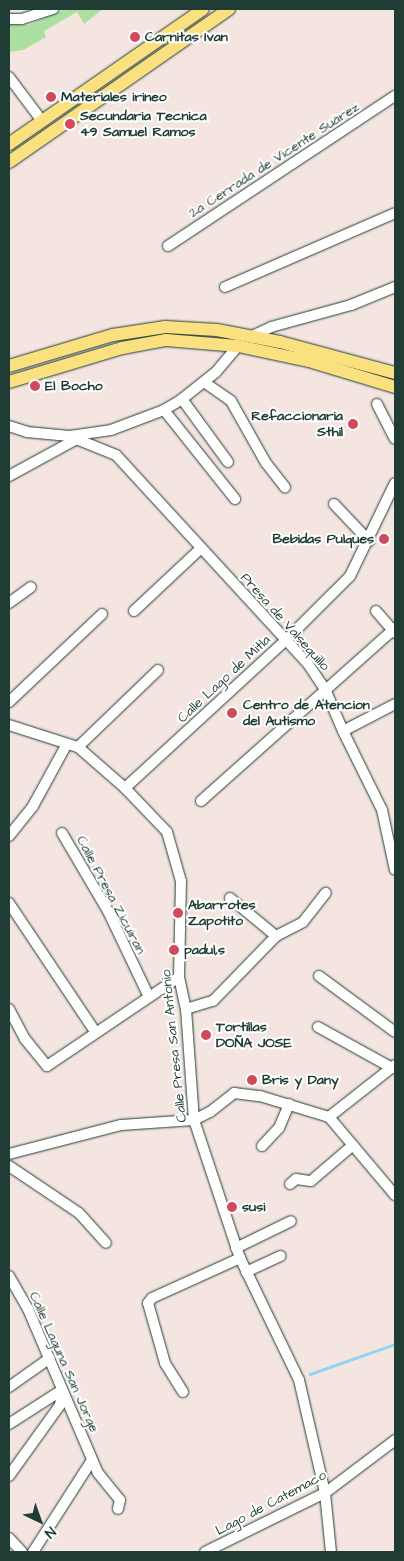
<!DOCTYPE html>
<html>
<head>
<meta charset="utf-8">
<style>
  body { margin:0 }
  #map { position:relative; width:404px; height:1561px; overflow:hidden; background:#f5e5e0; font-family:"Architects Daughter",sans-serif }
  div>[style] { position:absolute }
  .green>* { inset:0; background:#ace0a1 }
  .stream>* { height:2.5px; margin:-1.25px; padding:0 1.25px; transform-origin:1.25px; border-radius:1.25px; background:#90d6f2 }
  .roads { filter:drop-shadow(0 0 1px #1f3d34) drop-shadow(0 0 1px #1f3d34) }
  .minor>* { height:10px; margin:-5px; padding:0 5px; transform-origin:5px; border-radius:5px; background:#fff }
  .major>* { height:12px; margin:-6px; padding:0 6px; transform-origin:6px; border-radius:6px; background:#fbe080 }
  .dots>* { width:14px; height:14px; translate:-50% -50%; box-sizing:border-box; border:2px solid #fff; border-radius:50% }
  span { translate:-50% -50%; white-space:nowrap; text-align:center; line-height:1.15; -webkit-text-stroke:4px #fff; paint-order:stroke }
  .poi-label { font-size:14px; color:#1f3d34; font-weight:700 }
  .left { translate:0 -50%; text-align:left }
  .right { translate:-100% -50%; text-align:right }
  .street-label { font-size:14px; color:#1f3d34 }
  .frame { position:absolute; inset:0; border:10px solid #1f3d34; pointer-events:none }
  .north { position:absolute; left:15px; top:1496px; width:50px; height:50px; -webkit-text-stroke:4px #fff; paint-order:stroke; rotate:138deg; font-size:14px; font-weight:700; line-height:20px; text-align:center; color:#1f3d34 }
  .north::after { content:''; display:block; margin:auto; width:18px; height:22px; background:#1f3d34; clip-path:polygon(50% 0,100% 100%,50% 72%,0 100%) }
</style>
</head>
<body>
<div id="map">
  <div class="green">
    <div style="clip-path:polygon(65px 9px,103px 9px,84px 24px,77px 12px,44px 31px,46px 37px,23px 50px,9px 52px,9px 24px,29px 25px)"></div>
  </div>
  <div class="stream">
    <div style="left:310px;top:1374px;width:90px;rotate:-19.4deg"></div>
  </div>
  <div class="roads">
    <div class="minor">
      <div style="left:9px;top:19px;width:13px"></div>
      <div style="left:22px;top:19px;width:33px;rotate:-18deg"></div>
      <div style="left:9px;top:77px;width:55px;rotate:53.1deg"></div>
      <div style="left:168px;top:246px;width:272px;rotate:-33.5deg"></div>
      <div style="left:225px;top:287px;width:185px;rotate:-23.5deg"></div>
      <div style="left:250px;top:337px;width:23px;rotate:-25deg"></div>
      <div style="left:271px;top:327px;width:83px;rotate:-15.4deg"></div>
      <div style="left:351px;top:305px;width:48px;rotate:-22.2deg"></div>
      <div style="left:204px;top:382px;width:33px;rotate:35deg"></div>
      <div style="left:231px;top:401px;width:71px;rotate:60.6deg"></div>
      <div style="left:266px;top:463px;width:31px;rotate:52deg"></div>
      <div style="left:182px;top:399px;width:78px;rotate:53.9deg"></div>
      <div style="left:377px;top:404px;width:39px;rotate:63deg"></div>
      <div style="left:164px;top:410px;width:114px;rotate:51.4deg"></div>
      <div style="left:9px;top:426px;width:19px;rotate:18deg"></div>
      <div style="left:27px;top:432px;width:42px;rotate:5.4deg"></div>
      <div style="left:69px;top:436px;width:51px;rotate:22deg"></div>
      <div style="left:116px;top:455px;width:284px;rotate:47.4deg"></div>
      <div style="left:308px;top:664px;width:30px;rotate:56deg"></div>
      <div style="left:325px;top:689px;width:46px;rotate:66.8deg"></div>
      <div style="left:343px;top:731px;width:88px;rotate:63.7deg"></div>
      <div style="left:382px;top:810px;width:61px;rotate:77.8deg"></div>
      <div style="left:70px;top:436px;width:41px;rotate:-8.3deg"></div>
      <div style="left:111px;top:430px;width:57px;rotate:-20.7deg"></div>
      <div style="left:164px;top:410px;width:21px;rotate:-31deg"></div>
      <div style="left:182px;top:399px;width:43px;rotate:-38.5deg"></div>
      <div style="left:216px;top:372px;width:34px;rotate:-50deg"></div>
      <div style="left:9px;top:476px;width:77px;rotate:-28.6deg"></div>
      <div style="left:334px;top:504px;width:51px;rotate:46.6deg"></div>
      <div style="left:9px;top:603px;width:27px;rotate:-36deg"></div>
      <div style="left:134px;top:611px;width:92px;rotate:-43.2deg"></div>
      <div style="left:376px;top:611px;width:29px;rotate:49deg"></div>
      <div style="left:9px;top:702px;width:128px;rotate:-43.4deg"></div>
      <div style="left:9px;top:725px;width:72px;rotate:17.7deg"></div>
      <div style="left:78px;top:747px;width:62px;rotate:41.1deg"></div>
      <div style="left:125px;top:788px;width:61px;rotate:46.3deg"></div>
      <div style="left:167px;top:832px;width:51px;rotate:74.1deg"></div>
      <div style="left:181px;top:881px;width:96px;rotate:91.2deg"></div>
      <div style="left:179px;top:977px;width:33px;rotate:78deg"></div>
      <div style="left:186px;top:1009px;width:111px;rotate:85.9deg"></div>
      <div style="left:194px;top:1120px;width:145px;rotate:71.6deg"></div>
      <div style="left:240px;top:1258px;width:136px;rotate:64.2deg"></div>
      <div style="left:299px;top:1380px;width:116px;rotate:77deg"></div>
      <div style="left:325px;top:1493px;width:59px;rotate:84.2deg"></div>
      <div style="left:343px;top:731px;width:59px;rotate:-27.4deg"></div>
      <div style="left:78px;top:747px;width:111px;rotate:-43.9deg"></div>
      <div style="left:125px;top:788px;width:217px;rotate:-42.6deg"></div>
      <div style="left:285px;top:641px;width:92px;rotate:-45deg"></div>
      <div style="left:350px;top:576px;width:103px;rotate:-64.2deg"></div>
      <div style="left:201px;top:801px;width:260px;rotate:-41.7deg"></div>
      <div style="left:62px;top:833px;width:91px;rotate:59.5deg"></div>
      <div style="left:108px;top:911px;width:95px;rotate:64.5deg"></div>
      <div style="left:9px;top:836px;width:38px;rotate:-51deg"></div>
      <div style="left:33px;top:806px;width:71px;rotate:-61.3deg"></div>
      <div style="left:230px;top:898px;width:60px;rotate:39.6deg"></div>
      <div style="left:9px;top:903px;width:156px;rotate:56.2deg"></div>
      <div style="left:319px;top:976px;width:94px;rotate:36.4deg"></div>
      <div style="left:9px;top:1009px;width:34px;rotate:62deg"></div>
      <div style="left:25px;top:1039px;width:35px;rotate:51deg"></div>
      <div style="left:47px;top:1066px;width:159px;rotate:-34deg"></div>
      <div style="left:186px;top:1009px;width:28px;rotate:-17deg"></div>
      <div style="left:213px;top:1001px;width:91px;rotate:-45.9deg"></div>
      <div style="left:276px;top:936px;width:30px;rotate:-27deg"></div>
      <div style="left:303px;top:922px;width:37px;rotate:-52deg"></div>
      <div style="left:318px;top:1027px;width:85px;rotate:29deg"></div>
      <div style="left:329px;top:1117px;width:102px;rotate:49.8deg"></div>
      <div style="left:329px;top:1117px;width:84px;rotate:-38.2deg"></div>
      <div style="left:262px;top:1146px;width:25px;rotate:-47deg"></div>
      <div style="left:279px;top:1128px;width:26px;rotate:-67deg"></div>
      <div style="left:9px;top:1154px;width:116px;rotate:-14.5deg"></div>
      <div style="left:121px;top:1125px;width:73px;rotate:-3.9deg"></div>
      <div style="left:194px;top:1120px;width:18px;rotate:-27deg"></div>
      <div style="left:210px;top:1112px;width:31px;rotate:-38deg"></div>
      <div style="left:234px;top:1093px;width:26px;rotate:7deg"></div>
      <div style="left:260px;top:1096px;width:72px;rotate:16.9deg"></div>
      <div style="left:9px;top:1166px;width:84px;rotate:33.9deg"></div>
      <div style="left:79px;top:1213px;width:40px;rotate:48deg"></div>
      <div style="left:290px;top:1184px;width:8px;rotate:-40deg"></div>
      <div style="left:296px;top:1179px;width:15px;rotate:8deg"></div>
      <div style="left:311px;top:1181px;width:55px;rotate:-40.6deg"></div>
      <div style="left:236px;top:1248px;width:61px;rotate:-26.1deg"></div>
      <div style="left:246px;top:1272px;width:38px;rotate:-25deg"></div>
      <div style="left:9px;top:1276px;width:38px;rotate:60deg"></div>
      <div style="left:28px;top:1309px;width:178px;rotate:66.9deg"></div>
      <div style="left:98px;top:1473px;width:35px;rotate:51deg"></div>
      <div style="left:120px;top:1500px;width:9px;rotate:103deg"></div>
      <div style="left:9px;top:1387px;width:50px;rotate:-35.3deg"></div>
      <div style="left:183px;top:1392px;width:34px;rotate:-122deg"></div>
      <div style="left:165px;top:1363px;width:62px;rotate:-105.8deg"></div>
      <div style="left:148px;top:1303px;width:6px;rotate:-51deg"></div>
      <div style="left:152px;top:1298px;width:97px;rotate:-24.4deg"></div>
      <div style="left:9px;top:1424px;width:63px;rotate:-32.7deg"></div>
      <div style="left:9px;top:1476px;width:87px;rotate:-54.3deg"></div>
      <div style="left:60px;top:1405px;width:14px;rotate:-82deg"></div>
      <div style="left:9px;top:1538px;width:19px;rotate:47deg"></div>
      <div style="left:33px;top:1552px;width:109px;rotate:-57.3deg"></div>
      <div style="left:205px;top:1552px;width:134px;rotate:-26.2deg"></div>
      <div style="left:325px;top:1493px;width:88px;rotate:-37.1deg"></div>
    </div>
    <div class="major">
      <div style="left:9px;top:144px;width:236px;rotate:-34.8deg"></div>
      <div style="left:9px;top:162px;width:268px;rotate:-34.8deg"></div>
      <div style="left:9px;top:366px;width:109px;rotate:-16.6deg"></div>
      <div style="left:113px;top:335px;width:53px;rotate:-8.7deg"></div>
      <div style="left:165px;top:327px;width:52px;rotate:3.3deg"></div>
      <div style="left:217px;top:330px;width:64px;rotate:10.8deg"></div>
      <div style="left:280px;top:342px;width:119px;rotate:15.1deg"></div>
      <div style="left:9px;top:382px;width:118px;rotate:-16.7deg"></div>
      <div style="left:122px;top:348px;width:45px;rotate:-10.3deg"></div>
      <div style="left:166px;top:340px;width:72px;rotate:4.8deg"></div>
      <div style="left:238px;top:346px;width:73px;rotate:11.9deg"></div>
      <div style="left:309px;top:361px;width:90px;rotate:16.8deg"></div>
    </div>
  </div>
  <div class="dots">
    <div style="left:135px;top:37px;background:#d1495b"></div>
    <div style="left:51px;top:97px;background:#d1495b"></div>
    <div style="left:70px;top:124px;background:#d1495b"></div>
    <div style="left:35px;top:386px;background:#d1495b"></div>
    <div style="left:353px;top:424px;background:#d1495b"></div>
    <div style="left:384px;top:539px;background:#d1495b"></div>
    <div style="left:232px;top:713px;background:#d1495b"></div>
    <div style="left:178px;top:913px;background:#d1495b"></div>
    <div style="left:174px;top:950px;background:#d1495b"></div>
    <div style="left:206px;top:1035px;background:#d1495b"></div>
    <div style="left:252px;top:1080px;background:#d1495b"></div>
    <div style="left:232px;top:1207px;background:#d1495b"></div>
  </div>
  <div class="poi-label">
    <span class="left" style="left:145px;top:37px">Carnitas Ivan</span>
    <span class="left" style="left:61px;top:97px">Materiales irineo</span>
    <span class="left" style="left:80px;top:124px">Secundaria Tecnica<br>49 Samuel Ramos</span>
    <span class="left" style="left:45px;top:386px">El Bocho</span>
    <span class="right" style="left:343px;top:424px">Refaccionaria<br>Sthil</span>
    <span class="right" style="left:374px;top:539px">Bebidas Pulques</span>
    <span class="left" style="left:243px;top:713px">Centro de Atencion<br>del Autismo</span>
    <span class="left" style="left:188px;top:913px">Abarrotes<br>Zapotito</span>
    <span class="left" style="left:184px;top:950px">padul,s</span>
    <span class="left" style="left:216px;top:1035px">Tortillas<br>DOÑA JOSE</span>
    <span class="left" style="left:262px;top:1080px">Bris y Dany</span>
    <span class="left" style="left:242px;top:1207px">susi</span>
  </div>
  <div class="street-label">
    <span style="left:274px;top:160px;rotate:-33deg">2a Cerrada de Vicente Suárez</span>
    <span style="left:285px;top:622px;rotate:48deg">Presa de Valsequillo</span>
    <span style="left:224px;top:679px;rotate:-43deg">Calle Lago de Mitla</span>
    <span style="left:111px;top:895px;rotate:62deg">Calle Presa Zicuiran</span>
    <span style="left:174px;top:1046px;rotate:-96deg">Calle Presa San Antonio</span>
    <span style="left:64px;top:1362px;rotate:66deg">Calle Laguna San Jorge</span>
    <span style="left:271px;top:1503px;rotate:-28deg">Lago de Catemaco</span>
  </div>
  <div class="frame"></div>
  <div class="north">N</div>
</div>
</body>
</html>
